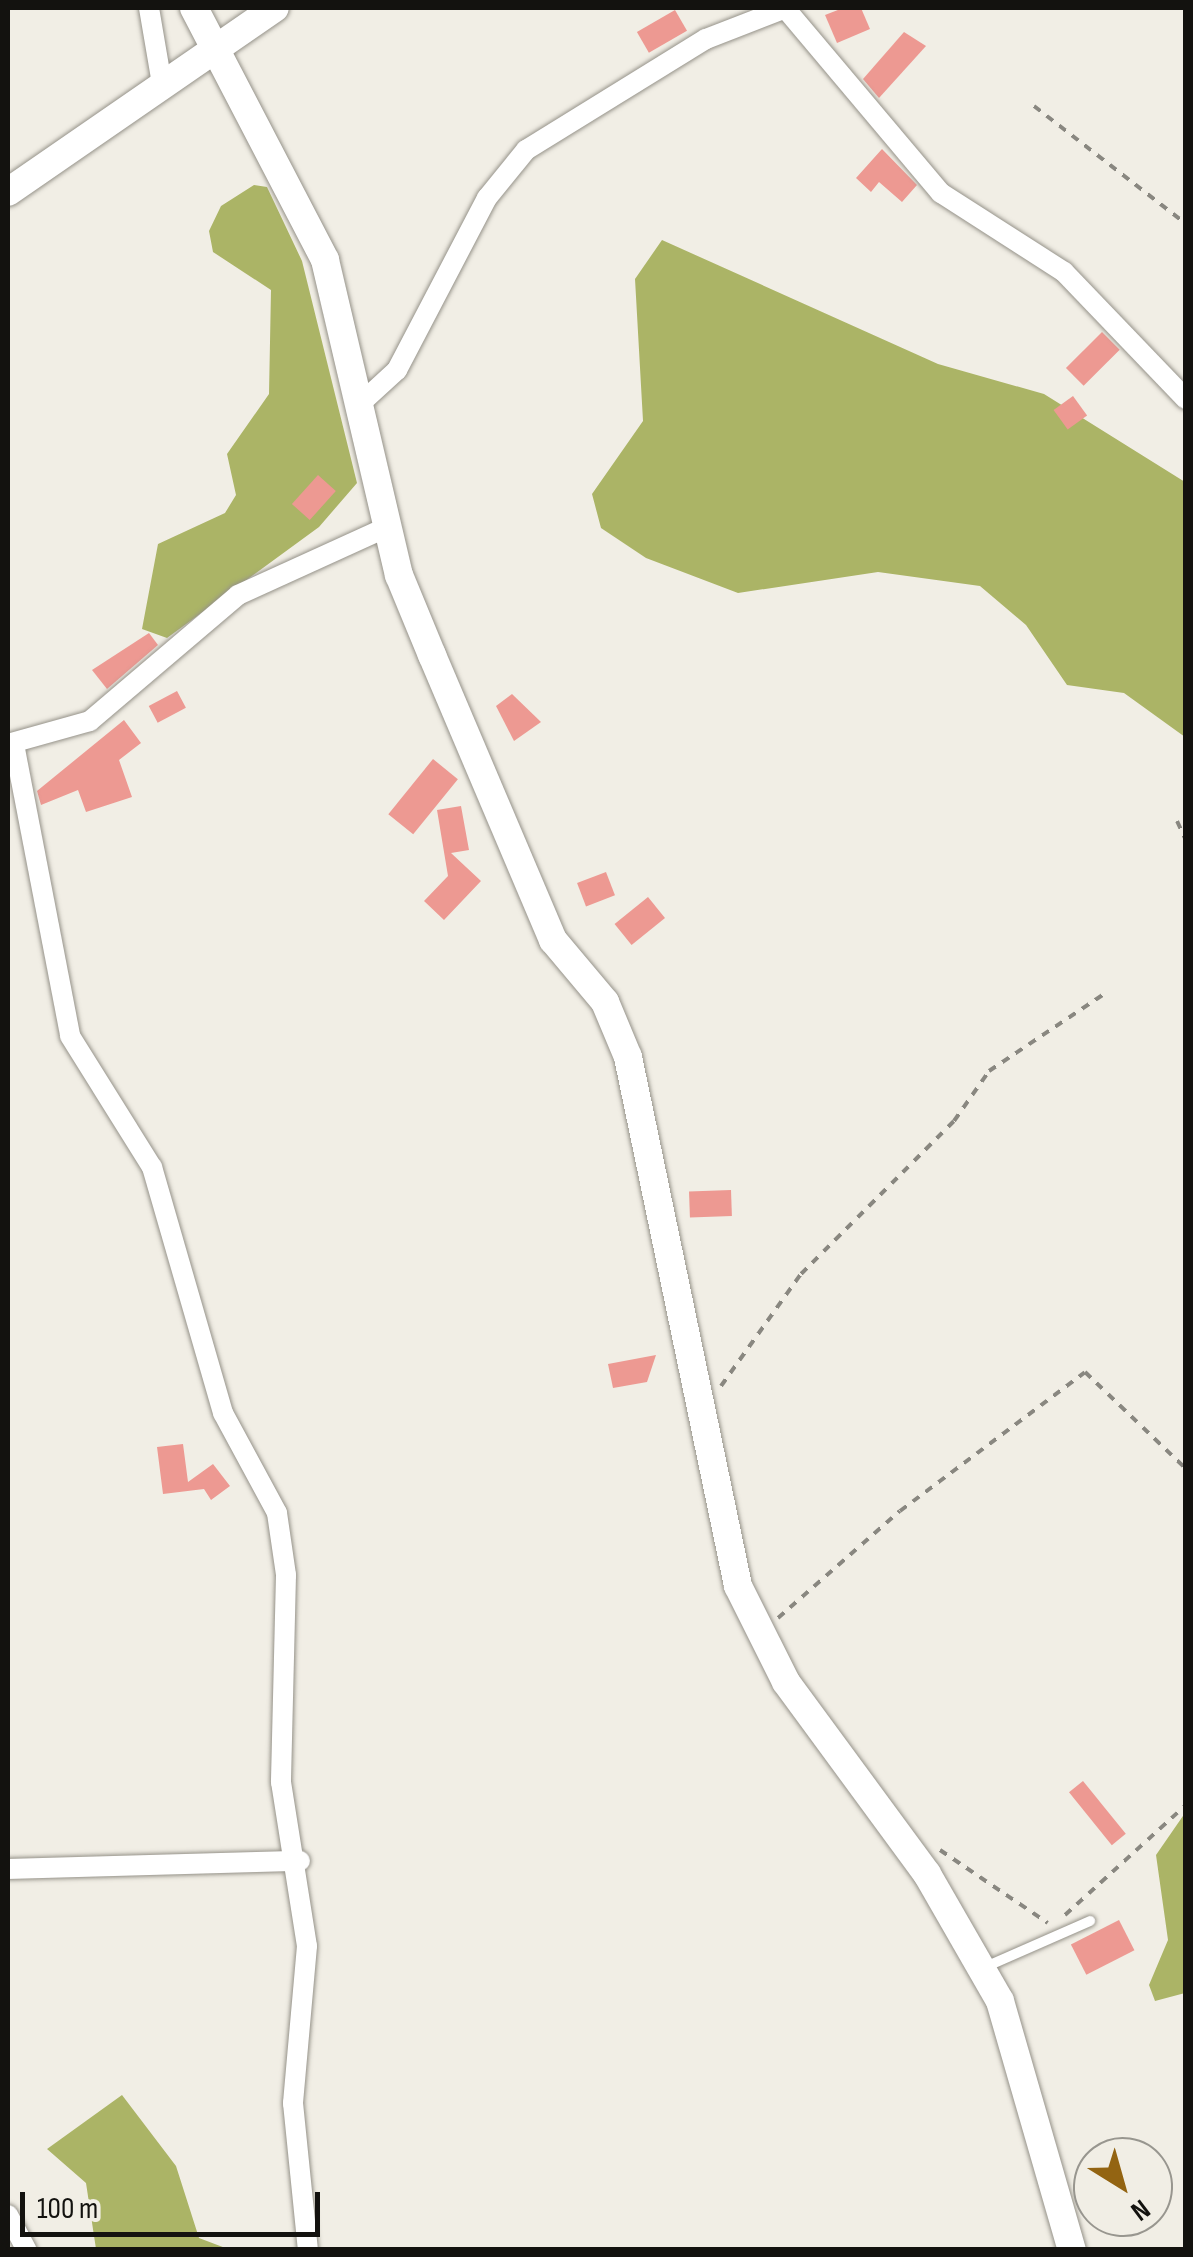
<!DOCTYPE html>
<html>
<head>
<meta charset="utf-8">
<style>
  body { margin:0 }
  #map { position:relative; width:1193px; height:2257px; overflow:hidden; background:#f1eee5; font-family:"Sofia Sans Condensed",sans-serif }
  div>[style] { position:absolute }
  .forest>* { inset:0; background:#abb466 }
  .building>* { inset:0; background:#ed9992; transform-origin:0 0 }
  .path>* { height:4px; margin-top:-2px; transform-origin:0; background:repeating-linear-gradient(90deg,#898780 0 8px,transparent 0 16px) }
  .roads { filter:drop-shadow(0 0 2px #959289) drop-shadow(0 0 2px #959289) }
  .service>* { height:10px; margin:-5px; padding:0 5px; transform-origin:5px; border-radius:5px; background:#fff }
  .minor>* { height:20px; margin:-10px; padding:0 10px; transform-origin:10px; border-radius:10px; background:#fff }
  .tertiary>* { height:28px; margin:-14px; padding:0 14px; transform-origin:14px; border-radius:14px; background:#fff }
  span { translate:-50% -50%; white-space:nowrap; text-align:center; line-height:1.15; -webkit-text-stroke:10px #f1eee5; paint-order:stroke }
  .frame { position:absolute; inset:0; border:10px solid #13120f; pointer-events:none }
  .north { position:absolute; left:1073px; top:2137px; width:100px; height:100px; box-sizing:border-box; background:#f1eee5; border:2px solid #98968f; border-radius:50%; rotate:143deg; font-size:28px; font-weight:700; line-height:40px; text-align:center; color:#13120f }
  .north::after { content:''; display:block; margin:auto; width:35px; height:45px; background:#936412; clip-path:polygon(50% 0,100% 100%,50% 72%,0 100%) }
  .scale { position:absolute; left:20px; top:2192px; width:300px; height:45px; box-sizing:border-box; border:5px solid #13120f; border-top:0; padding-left:12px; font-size:30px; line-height:35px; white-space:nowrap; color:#13120f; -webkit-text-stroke:8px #f1eee5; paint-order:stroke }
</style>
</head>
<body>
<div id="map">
  <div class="forest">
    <div style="clip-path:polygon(254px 185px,267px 187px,302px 261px,357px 483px,319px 527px,167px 638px,142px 629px,158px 544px,225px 513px,236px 495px,227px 454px,269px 394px,271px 290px,213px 252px,209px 231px,221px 206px)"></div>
    <div style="clip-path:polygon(662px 240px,938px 364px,1044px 394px,1185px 482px,1185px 737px,1124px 693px,1067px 685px,1026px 625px,980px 586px,878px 572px,738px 593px,646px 558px,601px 528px,592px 494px,643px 421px,635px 279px)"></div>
    <div style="clip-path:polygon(1185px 1813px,1185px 1993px,1155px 2001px,1149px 1985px,1168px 1940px,1156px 1855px)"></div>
    <div style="clip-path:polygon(122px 2095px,176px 2166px,199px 2238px,228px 2249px,96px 2249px,86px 2183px,47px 2149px)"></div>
  </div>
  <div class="building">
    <div style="clip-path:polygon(843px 8px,861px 8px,870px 29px,837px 43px,825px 15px)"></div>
    <div style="left:675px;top:10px;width:24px;height:44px;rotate:60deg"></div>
    <div style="clip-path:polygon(904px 32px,926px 46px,879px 98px,863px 79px)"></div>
    <div style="clip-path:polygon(882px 149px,917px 185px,902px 202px,879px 182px,871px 192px,856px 178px)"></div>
    <div style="left:1102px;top:332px;width:25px;height:51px;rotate:45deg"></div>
    <div style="left:1073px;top:396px;width:24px;height:24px;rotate:54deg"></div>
    <div style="left:318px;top:475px;width:24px;height:39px;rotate:42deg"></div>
    <div style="clip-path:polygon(149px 633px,158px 645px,107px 689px,92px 670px)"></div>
    <div style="left:177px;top:691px;width:19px;height:32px;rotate:62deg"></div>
    <div style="clip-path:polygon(512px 694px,541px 722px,514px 741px,496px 706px)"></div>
    <div style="clip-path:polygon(124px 720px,141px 743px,119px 760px,132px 797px,86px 812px,78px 790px,41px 805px,37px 791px)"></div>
    <div style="left:433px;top:759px;width:32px;height:71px;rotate:39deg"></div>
    <div style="clip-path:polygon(461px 806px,469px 850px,451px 853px,481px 881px,444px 920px,424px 901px,448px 876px,437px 810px)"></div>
    <div style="left:606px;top:872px;width:25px;height:31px;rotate:69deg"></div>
    <div style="left:648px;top:897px;width:27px;height:43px;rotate:51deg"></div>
    <div style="left:731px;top:1190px;width:26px;height:42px;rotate:88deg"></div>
    <div style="clip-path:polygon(656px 1355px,647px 1382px,613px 1388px,608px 1364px)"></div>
    <div style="clip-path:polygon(183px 1444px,188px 1482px,213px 1464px,230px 1486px,211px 1500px,204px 1489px,163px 1494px,157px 1447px)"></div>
    <div style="left:1083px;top:1781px;width:68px;height:18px;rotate:51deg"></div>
    <div style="left:1119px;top:1920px;width:34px;height:54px;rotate:63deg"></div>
  </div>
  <div class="path">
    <div style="left:1034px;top:106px;width:192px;rotate:37.8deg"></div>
    <div style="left:1177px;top:821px;width:21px;rotate:65deg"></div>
    <div style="left:721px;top:1386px;width:138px;rotate:-54.5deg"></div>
    <div style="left:801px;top:1274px;width:216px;rotate:-45deg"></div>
    <div style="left:954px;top:1121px;width:61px;rotate:-55deg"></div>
    <div style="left:989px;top:1071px;width:138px;rotate:-33.8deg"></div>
    <div style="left:778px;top:1618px;width:162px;rotate:-41.3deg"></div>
    <div style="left:900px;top:1511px;width:231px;rotate:-36.9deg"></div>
    <div style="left:1085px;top:1372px;width:140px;rotate:43.8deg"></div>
    <div style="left:940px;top:1850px;width:130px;rotate:34.1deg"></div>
    <div style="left:1065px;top:1915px;width:164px;rotate:-42.3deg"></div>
  </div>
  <div class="roads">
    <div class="service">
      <div style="left:983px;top:1968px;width:117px;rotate:-23.7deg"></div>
    </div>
    <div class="minor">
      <div style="left:149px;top:8px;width:77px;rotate:80.3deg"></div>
      <div style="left:785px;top:8px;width:242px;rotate:49.9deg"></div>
      <div style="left:941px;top:193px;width:146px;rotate:32.7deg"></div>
      <div style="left:1064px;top:272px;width:176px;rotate:46.2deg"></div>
      <div style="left:361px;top:403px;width:49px;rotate:-42.5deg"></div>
      <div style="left:397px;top:370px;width:194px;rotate:-62.4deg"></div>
      <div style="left:487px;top:198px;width:62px;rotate:-50.9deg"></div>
      <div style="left:526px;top:150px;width:211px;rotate:-31.7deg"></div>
      <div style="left:706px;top:39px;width:86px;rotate:-21.2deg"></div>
      <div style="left:8px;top:744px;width:85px;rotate:-15.7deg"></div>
      <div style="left:90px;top:721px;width:194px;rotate:-40.4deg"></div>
      <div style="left:238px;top:595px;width:164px;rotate:-24.5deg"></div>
      <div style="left:14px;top:744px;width:297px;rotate:79.1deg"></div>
      <div style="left:70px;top:1036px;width:155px;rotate:58deg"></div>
      <div style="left:152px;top:1167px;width:256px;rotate:73.9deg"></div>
      <div style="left:223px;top:1413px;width:114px;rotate:61.6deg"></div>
      <div style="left:277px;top:1513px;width:63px;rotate:81.7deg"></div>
      <div style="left:286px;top:1575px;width:207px;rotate:91.4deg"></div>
      <div style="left:281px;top:1782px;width:166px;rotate:81deg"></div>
      <div style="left:307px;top:1946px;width:158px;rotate:95.1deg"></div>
      <div style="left:293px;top:2103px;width:148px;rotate:84.2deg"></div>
      <div style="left:8px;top:1869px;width:292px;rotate:-1.6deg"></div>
      <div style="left:8px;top:2215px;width:40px;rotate:62deg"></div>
    </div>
    <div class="tertiary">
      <div style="left:194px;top:8px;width:284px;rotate:62.5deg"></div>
      <div style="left:325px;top:260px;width:324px;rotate:76.8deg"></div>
      <div style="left:399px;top:575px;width:87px;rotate:67.6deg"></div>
      <div style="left:432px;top:655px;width:310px;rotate:67deg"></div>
      <div style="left:553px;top:940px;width:81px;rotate:50deg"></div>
      <div style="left:605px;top:1002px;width:60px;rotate:67.3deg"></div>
      <div style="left:628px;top:1057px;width:540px;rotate:78.25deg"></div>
      <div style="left:738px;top:1586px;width:107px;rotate:63.4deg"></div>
      <div style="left:786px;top:1682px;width:238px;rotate:53.7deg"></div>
      <div style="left:927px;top:1874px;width:146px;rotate:60.1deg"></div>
      <div style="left:1000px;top:2001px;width:259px;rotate:73.9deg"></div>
      <div style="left:8px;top:192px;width:324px;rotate:-34.6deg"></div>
    </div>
  </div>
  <div class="frame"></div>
  <div class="north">N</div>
  <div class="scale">100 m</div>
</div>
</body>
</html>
